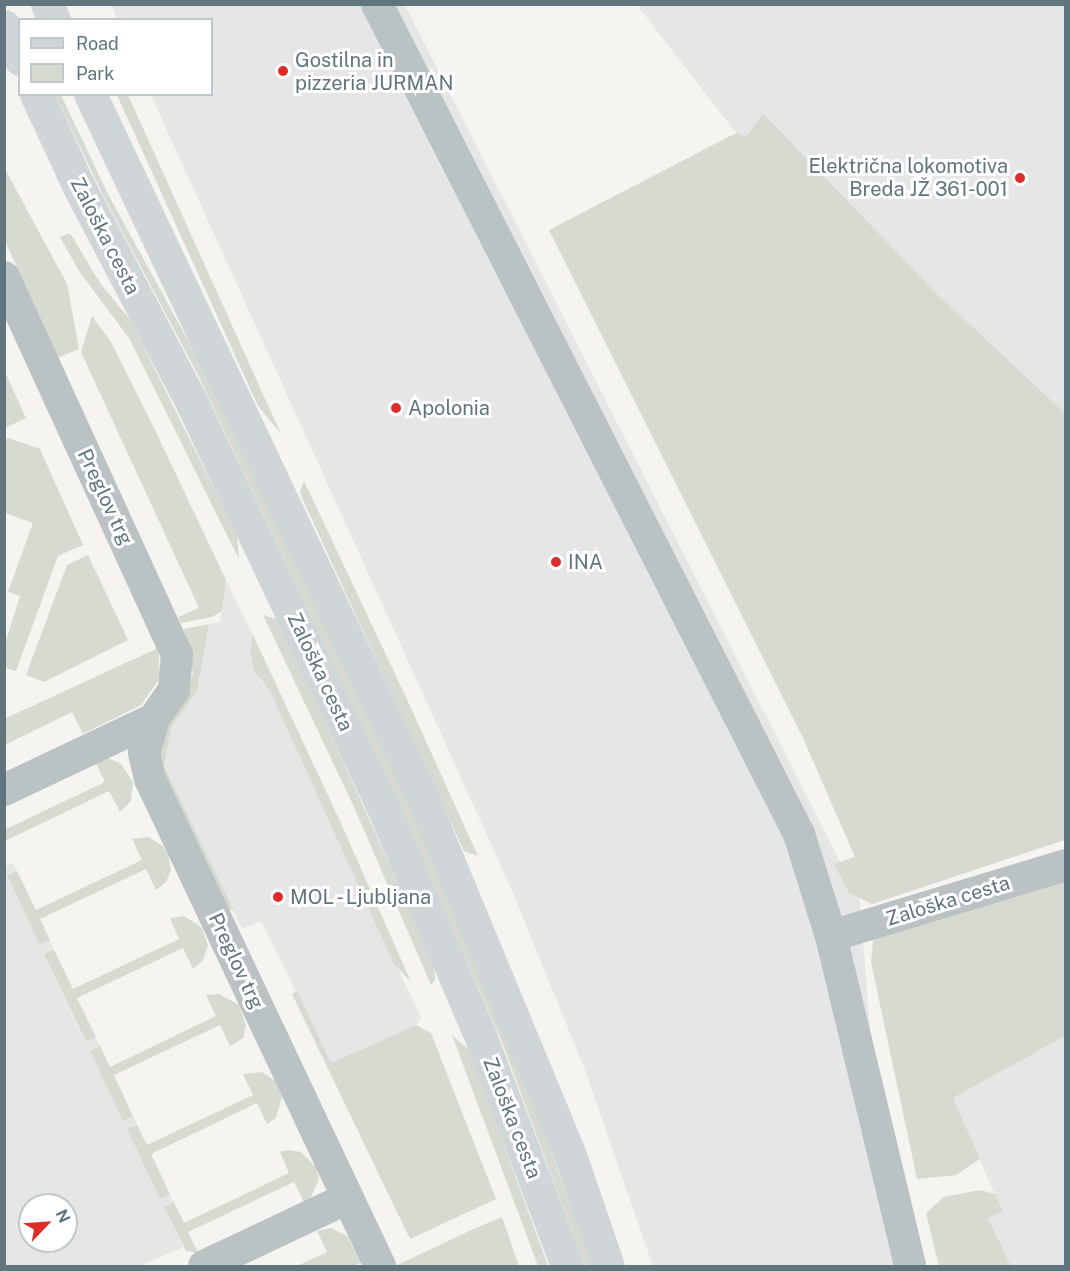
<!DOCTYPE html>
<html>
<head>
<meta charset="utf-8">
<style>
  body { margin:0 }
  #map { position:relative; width:1070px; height:1271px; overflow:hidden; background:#f5f4f1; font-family:"Public Sans",sans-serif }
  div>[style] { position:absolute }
  .built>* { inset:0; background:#e5e6e5 }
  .green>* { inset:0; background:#d6dad0 }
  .minor>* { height:32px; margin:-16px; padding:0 16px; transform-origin:16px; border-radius:16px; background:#bbc2c4 }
  .primary>* { height:33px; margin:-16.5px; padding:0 16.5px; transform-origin:16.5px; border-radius:16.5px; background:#d0d6d8 }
  .dots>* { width:16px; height:16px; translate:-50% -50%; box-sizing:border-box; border:3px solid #fff; border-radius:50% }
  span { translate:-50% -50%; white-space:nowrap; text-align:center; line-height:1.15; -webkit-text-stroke:6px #fff; paint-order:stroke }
  .poi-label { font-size:20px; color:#60767c }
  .left { translate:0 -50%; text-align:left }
  .right { translate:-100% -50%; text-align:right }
  .street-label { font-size:20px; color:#60767c }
  .frame { position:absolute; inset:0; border:6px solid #60767c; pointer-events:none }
  .legend { position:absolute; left:18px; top:18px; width:195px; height:78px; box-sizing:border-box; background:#fff; border:2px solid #bfc8cb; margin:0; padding:8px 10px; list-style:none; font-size:18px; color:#60767c }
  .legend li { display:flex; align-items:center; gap:12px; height:30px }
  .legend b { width:30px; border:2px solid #bfc8cb }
  .north { position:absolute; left:18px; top:1193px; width:60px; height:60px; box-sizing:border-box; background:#fff; border:2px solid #bfc8cb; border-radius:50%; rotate:65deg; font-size:16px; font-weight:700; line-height:24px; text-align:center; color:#60767c }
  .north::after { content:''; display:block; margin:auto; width:21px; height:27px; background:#de2d28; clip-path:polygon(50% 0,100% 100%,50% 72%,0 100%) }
</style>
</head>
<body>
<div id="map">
  <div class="built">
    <div style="clip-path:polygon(111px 5px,405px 5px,860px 901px,885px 1225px,896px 1266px,653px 1266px,585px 1070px,511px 888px,151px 95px,212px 94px,212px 20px,117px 19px)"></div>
    <div style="clip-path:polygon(637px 5px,1065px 5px,1065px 413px,937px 294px,763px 113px,746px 137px,736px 133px)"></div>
    <div style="clip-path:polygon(226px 580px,253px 635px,250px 651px,261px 681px,271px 693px,421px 1018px,416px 1025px,331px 1063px,261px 921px,242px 929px,164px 766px,171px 728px,197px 691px,209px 624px,220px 622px)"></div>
    <div style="clip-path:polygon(evenodd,13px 863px,17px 871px,7px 877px,40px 945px,50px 940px,54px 950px,44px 955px,85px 1042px,96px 1037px,100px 1046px,90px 1051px,123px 1121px,133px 1116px,137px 1125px,127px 1129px,160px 1199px,170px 1194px,174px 1202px,164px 1207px,183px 1247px,141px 1266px,5px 1266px,4px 867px,13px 863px,30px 1205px,66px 1205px,66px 1241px,30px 1241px,30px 1205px)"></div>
    <div style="clip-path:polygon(1065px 1036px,1065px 1266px,1011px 1266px,988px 1218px,1002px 1211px,953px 1098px)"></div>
  </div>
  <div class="green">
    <div style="clip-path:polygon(55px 95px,61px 95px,107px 192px,203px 368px,397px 780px,470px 948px,544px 1132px,592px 1266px,585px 1266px,502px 1042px,390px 784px,197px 373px,104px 197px)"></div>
    <div style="clip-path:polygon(117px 95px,128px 95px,281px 434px,258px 406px)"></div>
    <div style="clip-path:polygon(763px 113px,937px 294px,1065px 413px,1065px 840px,872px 904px,849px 893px,834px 864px,855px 857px,803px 738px,549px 230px,736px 133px,746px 137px)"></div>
    <div style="clip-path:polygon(4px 167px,67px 284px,79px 349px,58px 358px,5px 241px)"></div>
    <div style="clip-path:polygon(70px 233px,100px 283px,131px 321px,237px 535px,239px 559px,129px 338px,79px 271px,60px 237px)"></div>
    <div style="clip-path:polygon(92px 316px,111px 342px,156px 432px,226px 580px,222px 611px,212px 617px,181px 623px,178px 617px,199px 608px,81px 352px)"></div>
    <div style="clip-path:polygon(5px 372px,26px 418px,5px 428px,4px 428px)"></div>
    <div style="clip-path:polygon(8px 438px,40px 449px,83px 545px,58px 556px,16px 671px,5px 668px,5px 644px,20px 596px,8px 592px,33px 523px,5px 513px,4px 440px)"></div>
    <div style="clip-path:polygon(304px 481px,405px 695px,478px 856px,464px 851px,303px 500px,300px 492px)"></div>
    <div style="clip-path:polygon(88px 555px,128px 640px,44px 682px,26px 675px,67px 565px)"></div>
    <div style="clip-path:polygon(263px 615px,277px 619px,362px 803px,434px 966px,435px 980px,431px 985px,354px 807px)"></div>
    <div style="clip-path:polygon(209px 624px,197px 691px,171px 728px,164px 766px,233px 909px,228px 911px,160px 766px,159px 754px,166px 727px,184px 702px,193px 673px,184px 629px)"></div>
    <div style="clip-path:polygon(253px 635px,340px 821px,411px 982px,394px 964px,271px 693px,254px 670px,250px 651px)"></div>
    <div style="clip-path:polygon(158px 648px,160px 678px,141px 705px,83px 734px,72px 712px,5px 745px,4px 719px)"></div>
    <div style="clip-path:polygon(108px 758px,121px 764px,133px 782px,131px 801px,120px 812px,109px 791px,5px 841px,4px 830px,105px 782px,95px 761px)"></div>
    <div style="clip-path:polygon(148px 837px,163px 846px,168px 855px,171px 870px,166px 882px,156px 890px,146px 869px,40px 919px,50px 940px,40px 945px,7px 876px,17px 871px,36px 910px,142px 860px,132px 839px)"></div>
    <div style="clip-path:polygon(1065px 877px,1065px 1036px,953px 1098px,980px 1159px,956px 1175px,917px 1179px,871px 962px,873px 941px,879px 936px)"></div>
    <div style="clip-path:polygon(184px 916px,202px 928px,208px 946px,203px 960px,193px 969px,183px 948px,77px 998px,96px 1037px,86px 1042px,44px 954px,54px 950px,73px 989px,179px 939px,170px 918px)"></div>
    <div style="clip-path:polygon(297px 991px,331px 1063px,416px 1025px,431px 1033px,496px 1199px,410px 1239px,292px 994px)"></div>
    <div style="clip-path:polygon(219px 994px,239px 1005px,246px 1025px,243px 1038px,230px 1046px,220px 1025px,114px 1075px,133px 1116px,123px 1121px,90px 1051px,100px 1046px,110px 1067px,216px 1016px,206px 995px)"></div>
    <div style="clip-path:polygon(452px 1035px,469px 1050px,548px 1266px,538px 1266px)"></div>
    <div style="clip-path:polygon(262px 1072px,275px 1081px,282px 1096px,276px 1118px,267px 1124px,257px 1103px,151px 1154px,170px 1194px,160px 1199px,127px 1129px,137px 1125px,147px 1145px,253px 1095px,243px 1074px)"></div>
    <div style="clip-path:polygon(288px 1150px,301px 1152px,316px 1167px,319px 1179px,311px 1197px,304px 1202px,294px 1182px,188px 1232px,198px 1253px,186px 1251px,164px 1207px,174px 1202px,184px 1223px,289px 1173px,280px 1152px)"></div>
    <div style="clip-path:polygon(980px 1190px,995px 1194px,1003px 1211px,988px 1218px,1011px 1266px,939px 1266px,926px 1213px,944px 1197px)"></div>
    <div style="clip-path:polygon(502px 1217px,519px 1266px,397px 1265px,478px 1227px)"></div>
    <div style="clip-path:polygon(331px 1228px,347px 1236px,361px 1263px,353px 1266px,297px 1266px,327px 1252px,317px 1231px)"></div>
  </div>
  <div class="minor">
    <div style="left:377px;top:4px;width:931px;rotate:63.05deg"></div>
    <div style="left:799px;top:834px;width:107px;rotate:72.6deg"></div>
    <div style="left:831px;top:936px;width:339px;rotate:76.5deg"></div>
    <div style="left:4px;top:277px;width:415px;rotate:65.4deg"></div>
    <div style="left:177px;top:654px;width:36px;rotate:95deg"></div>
    <div style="left:174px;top:690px;width:35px;rotate:125deg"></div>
    <div style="left:154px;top:719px;width:35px;rotate:106deg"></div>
    <div style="left:144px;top:753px;width:27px;rotate:77deg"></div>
    <div style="left:150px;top:779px;width:539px;rotate:64.72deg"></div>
    <div style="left:4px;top:790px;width:166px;rotate:-25.3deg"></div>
    <div style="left:831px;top:936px;width:245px;rotate:-16.8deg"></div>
    <div style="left:204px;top:1266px;width:159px;rotate:-25.3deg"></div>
  </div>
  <div class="primary">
    <div style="left:47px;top:4px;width:17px;rotate:66deg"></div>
    <div style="left:4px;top:26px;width:37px;rotate:64deg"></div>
    <div style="left:36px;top:94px;width:100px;rotate:65.2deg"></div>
    <div style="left:78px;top:185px;width:242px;rotate:62.4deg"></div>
    <div style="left:190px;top:399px;width:447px;rotate:64.7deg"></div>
    <div style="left:381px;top:803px;width:247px;rotate:66.9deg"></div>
    <div style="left:478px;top:1030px;width:252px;rotate:69.3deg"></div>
    <div style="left:90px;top:94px;width:768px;rotate:64.7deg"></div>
    <div style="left:418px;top:788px;width:394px;rotate:67.5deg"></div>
    <div style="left:569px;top:1152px;width:120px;rotate:71.1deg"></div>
  </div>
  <div class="dots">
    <div style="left:283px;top:71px;background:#de2d28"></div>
    <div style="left:1020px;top:178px;background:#de2d28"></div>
    <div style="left:396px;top:408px;background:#de2d28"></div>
    <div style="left:556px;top:562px;background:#de2d28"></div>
    <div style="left:278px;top:897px;background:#de2d28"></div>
  </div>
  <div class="poi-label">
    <span class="left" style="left:295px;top:72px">Gostilna in<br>pizzeria JURMAN</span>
    <span class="right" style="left:1008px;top:178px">Električna lokomotiva<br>Breda JŽ 361-001</span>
    <span class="left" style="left:408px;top:408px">Apolonia</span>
    <span class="left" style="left:568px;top:562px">INA</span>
    <span class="left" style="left:290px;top:897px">MOL - Ljubljana</span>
  </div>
  <div class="street-label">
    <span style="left:105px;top:236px;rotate:63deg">Zaloška cesta</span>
    <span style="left:105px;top:497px;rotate:65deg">Preglov trg</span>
    <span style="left:320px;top:672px;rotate:65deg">Zaloška cesta</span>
    <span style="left:948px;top:901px;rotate:-17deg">Zaloška cesta</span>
    <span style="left:236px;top:961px;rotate:65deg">Preglov trg</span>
    <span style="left:512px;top:1118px;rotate:69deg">Zaloška cesta</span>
  </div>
  <div class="frame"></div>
  <ul class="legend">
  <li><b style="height:8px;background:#d0d6d8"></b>Road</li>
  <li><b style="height:16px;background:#d6dad0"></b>Park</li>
  </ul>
  <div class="north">N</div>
</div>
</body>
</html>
